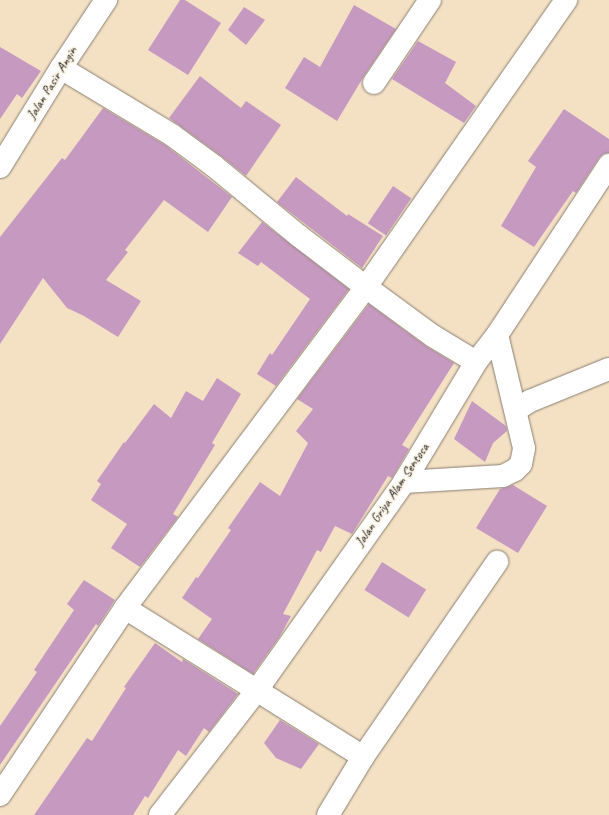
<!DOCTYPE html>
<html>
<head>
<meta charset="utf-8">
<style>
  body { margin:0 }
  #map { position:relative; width:609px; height:815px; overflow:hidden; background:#f4e1c4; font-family:Caveat,sans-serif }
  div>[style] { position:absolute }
  .building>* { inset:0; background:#c699c1; transform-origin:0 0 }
  .roads { filter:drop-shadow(0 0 1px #887e70) drop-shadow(0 0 1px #887e70) }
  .minor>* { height:22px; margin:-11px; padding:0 11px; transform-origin:11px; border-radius:11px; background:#fff }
  .tertiary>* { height:22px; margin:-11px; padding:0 11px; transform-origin:11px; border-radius:11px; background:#fff }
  span { translate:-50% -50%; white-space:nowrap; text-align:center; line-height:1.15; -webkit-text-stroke:3.5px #fcf5e5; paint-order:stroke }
  .street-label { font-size:14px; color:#1c1c1c }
</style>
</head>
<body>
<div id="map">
  <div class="building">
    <div style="clip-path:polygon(180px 0,185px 0,221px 23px,188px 75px,148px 50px)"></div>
    <div style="clip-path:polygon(354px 5px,396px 29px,364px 76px,337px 121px,285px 88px,304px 57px,320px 67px)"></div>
    <div style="clip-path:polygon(244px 7px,265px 20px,246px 45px,228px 30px)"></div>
    <div style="clip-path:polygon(418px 41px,456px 62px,445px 83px,476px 106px,464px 123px,392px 79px)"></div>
    <div style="clip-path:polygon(0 47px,41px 71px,22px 98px,17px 94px,0 119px)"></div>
    <div style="clip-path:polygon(200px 76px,241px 108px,246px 101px,281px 125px,246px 176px,221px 156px,169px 118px)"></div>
    <div style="clip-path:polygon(103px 108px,165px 145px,232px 197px,208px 232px,164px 200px,125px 250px,128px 252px,106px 280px,141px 301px,118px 337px,84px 316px,67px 308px,43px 278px,0 344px,0 237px,62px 158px,65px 160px)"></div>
    <div style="clip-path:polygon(564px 109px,609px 139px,609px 153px,603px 154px,599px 158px,576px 193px,573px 191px,534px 247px,501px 226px,536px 167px,528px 161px)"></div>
    <div style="clip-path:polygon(296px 177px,347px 216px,348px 214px,383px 236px,362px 268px,277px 202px)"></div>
    <div style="left:393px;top:186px;width:22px;height:45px;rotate:34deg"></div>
    <div style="clip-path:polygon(262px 222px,349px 289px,276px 386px,257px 374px,270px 353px,272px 355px,310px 299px,261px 262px,258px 266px,238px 253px)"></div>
    <div style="clip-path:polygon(369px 304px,426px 346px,454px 363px,402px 445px,409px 449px,392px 478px,388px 476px,352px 534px,335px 526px,321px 552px,317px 550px,283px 614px,291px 616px,280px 636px,253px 674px,198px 639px,212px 619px,182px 598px,196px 577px,198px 578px,231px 530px,228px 528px,260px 482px,280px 496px,308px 443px,296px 431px,313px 409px,297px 399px)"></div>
    <div style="clip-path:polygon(217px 378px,241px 394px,212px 443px,215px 445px,173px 514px,178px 517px,140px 567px,111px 548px,127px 524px,91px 500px,101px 484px,97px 481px,124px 442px,125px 443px,154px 404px,171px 418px,186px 391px,203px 401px)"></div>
    <div style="clip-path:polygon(472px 401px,506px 426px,507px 431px,493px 443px,485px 462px,454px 439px)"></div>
    <div style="clip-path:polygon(513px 485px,547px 506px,518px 553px,476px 528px,500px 489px)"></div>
    <div style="left:382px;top:562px;width:52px;height:33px;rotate:32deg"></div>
    <div style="clip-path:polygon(84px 580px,115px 600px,98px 626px,96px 624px,0 765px,0 726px,37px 672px,34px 670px,74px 610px,67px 604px)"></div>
    <div style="clip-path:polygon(155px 643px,182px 662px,183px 659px,238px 694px,209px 732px,204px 728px,186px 756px,178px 750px,148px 798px,145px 796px,133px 815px,34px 815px,87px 738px,92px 741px,126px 688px,124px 687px)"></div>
    <div style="clip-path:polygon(280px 720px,319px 744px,301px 769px,276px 758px,264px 743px)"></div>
  </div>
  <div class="roads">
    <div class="minor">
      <div style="left:61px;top:68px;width:130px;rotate:31.1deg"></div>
      <div style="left:172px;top:135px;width:52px;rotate:36.4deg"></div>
      <div style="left:214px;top:166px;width:110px;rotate:39.5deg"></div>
      <div style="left:299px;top:236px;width:84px;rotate:37.3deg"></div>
      <div style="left:366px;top:287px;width:83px;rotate:36.2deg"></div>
      <div style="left:433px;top:336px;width:50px;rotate:31.2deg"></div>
      <div style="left:374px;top:83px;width:100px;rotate:-56deg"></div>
      <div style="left:516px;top:410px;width:17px;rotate:-33deg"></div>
      <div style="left:530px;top:401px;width:85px;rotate:-22.1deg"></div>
      <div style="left:404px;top:482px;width:99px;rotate:-3.5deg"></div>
      <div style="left:503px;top:476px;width:13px;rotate:-27deg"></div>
      <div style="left:515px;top:470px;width:8px;rotate:-45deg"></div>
      <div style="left:521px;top:464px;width:16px;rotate:-79deg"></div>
      <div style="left:524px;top:448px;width:116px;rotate:-103.4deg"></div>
      <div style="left:125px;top:608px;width:281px;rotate:32deg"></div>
      <div style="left:0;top:795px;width:225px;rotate:-56.2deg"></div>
      <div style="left:125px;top:608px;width:401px;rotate:-53.1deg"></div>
      <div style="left:366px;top:287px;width:350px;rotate:-55.1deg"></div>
      <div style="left:160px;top:815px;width:158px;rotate:-52.2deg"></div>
      <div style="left:257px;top:690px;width:255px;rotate:-54.7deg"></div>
      <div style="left:404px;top:482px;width:140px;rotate:-59deg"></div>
      <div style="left:476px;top:362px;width:34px;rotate:-52deg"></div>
      <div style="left:497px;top:335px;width:204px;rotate:-56.6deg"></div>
      <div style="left:328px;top:815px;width:68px;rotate:-58.9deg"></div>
      <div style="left:363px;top:757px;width:237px;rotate:-55.5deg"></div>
    </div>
    <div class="tertiary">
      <div style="left:0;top:167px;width:116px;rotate:-58.4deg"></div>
      <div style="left:61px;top:68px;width:82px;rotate:-56.5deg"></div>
    </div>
  </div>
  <div class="street-label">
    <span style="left:52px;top:83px;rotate:-58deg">Jalan Pasir Angin</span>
    <span style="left:392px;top:495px;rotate:-56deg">Jalan Griya Alam Sentosa</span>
  </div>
</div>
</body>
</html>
